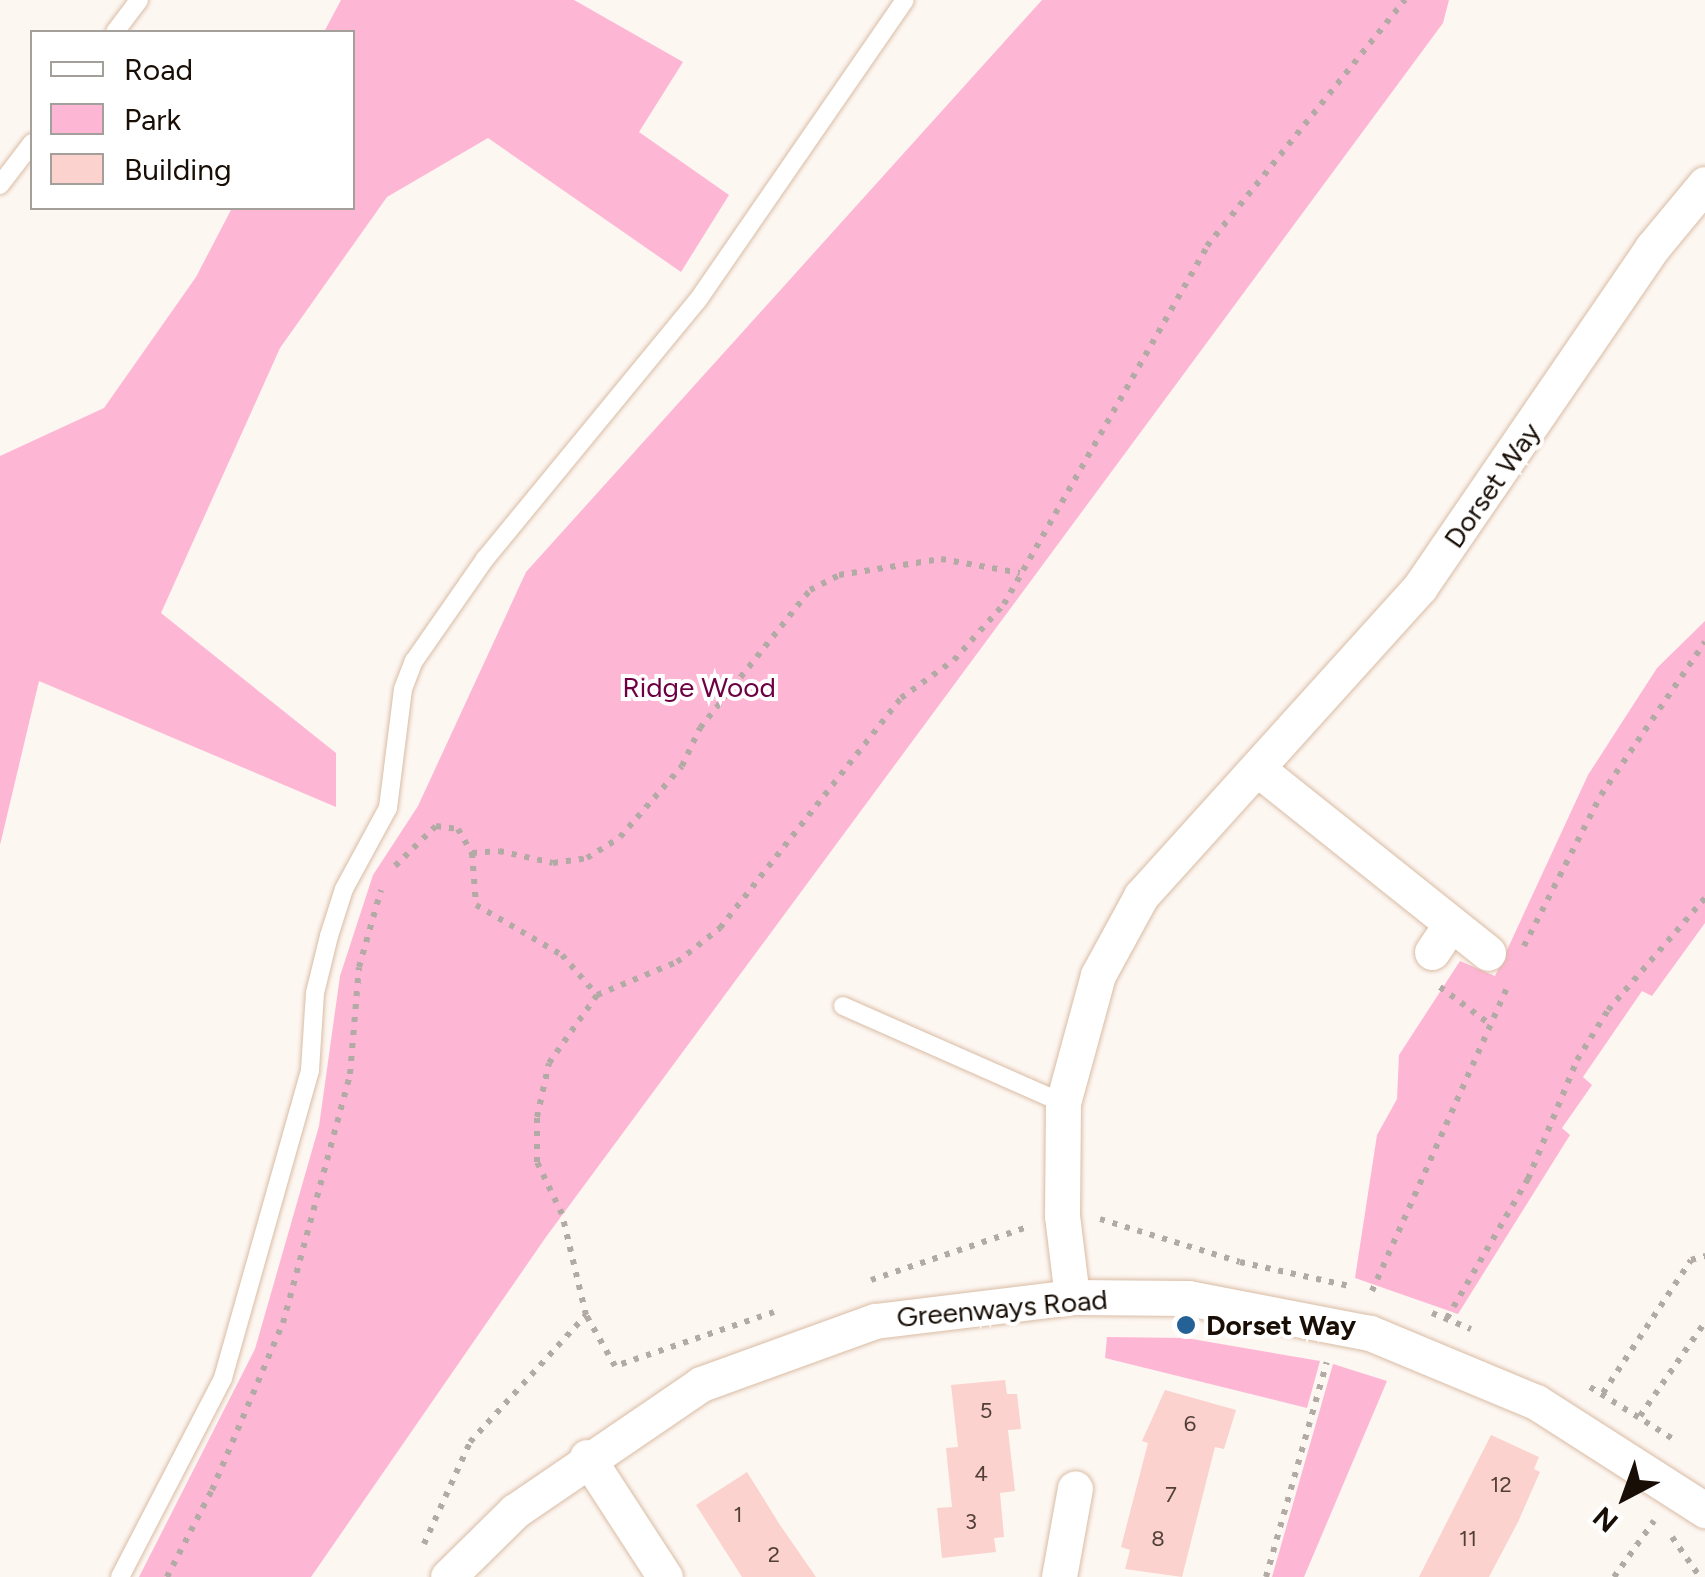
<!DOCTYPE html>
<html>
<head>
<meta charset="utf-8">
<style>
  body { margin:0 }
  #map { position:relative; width:1705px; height:1577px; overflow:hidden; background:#fdf7f2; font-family:Figtree,sans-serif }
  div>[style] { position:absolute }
  .green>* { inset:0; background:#feb6d5 }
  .building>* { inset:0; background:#fbd2cd }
  .path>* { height:6px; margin-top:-3px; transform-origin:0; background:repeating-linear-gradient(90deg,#b2aaa4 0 5px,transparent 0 13px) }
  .roads { filter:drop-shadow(0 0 2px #d9bca4) drop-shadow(0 0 2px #d9bca4) }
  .service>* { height:18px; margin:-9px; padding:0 9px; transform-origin:9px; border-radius:9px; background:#fff }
  .minor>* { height:35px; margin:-17.5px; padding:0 17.5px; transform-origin:17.5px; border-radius:17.5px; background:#fff }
  .dots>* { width:28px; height:28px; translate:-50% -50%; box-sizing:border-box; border:5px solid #fff; border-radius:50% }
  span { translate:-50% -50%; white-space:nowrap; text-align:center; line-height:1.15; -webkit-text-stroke:8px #fff; paint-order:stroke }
  .number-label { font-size:22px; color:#513f38 }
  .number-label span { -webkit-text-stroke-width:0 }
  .street-label { font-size:28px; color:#180e06 }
  .park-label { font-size:28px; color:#6c0041 }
  .poi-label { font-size:28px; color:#180e06; font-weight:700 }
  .left { translate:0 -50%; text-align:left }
  .legend { position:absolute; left:30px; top:30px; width:325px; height:180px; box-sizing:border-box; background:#fff; border:2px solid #a39f9b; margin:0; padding:12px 18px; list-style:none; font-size:30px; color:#180e06 }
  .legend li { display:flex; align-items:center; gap:20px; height:50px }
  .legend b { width:50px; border:2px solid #a39f9b }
  .north { position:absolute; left:1575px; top:1447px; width:100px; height:100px; -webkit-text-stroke:8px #fff; paint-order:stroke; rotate:221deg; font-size:28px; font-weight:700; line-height:40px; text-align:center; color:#180e06 }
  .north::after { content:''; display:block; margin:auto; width:35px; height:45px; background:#180e06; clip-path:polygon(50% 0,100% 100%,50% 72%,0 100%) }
</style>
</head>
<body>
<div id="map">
  <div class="green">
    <div style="clip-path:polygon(341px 0,574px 0,683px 62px,639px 132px,729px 195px,681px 272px,488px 138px,387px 197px,280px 348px,161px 613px,336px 753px,336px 807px,39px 681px,0 845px,0 456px,104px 408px,196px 277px,232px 208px,352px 208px,352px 32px,324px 32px)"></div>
    <div style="clip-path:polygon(1042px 0,1449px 0,1443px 23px,546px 1237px,311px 1577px,139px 1577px,255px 1349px,319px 1126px,340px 976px,373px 875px,418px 806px,526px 572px)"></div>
    <div style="clip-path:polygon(1705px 621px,1705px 923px,1652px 996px,1642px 991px,1583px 1077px,1592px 1085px,1562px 1128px,1570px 1135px,1458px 1314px,1355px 1278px,1377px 1135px,1397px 1099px,1399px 1055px,1460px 961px,1495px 976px,1588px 775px,1657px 668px)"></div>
    <div style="clip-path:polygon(1107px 1337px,1186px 1338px,1320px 1361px,1307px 1408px,1105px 1358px)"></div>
    <div style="clip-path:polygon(1333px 1364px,1387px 1381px,1304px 1577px,1272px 1577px)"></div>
  </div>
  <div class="building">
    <div style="clip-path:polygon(1005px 1380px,1007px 1394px,1017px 1394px,1021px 1429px,1008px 1430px,1015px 1491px,1000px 1493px,1004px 1537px,994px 1538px,996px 1552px,942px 1558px,937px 1508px,952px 1507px,946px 1448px,958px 1447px,951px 1385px)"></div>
    <div style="clip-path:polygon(1165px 1390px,1236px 1410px,1224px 1449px,1215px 1447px,1182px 1577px,1125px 1569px,1130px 1550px,1121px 1547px,1148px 1443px,1142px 1441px)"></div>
    <div style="clip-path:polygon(1491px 1435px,1539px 1457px,1534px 1469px,1540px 1472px,1518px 1522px,1489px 1577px,1419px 1577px)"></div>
    <div style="clip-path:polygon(747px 1472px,780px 1525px,816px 1577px,742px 1577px,696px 1505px)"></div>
  </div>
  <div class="path">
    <div style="left:472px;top:853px;width:27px;rotate:-4deg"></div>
    <div style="left:499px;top:851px;width:55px;rotate:12.5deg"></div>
    <div style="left:553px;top:863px;width:34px;rotate:-8deg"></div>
    <div style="left:587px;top:858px;width:39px;rotate:-32deg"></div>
    <div style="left:620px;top:837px;width:94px;rotate:-48.9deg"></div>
    <div style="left:682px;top:766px;width:42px;rotate:-64.7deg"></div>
    <div style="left:700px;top:728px;width:176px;rotate:-51.4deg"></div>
    <div style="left:810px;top:590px;width:33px;rotate:-27deg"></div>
    <div style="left:839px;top:575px;width:103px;rotate:-8.9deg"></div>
    <div style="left:941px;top:559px;width:80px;rotate:10deg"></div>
    <div style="left:395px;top:866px;width:57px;rotate:-44.3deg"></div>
    <div style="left:436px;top:826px;width:22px;rotate:8deg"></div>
    <div style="left:458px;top:829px;width:28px;rotate:60deg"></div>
    <div style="left:472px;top:853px;width:52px;rotate:85.6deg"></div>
    <div style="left:476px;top:905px;width:99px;rotate:30.2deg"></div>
    <div style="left:562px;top:955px;width:53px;rotate:48.8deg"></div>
    <div style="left:1524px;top:946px;width:169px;rotate:-63deg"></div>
    <div style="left:1601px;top:795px;width:185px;rotate:-55.8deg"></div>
    <div style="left:1440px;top:987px;width:64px;rotate:36.7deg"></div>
    <div style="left:1100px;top:1219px;width:146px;rotate:17.1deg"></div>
    <div style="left:1240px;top:1262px;width:112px;rotate:12.4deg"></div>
    <div style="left:871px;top:1280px;width:163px;rotate:-18.7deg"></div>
    <div style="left:1372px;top:1291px;width:334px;rotate:-66deg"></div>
    <div style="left:774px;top:1312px;width:168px;rotate:161.2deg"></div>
    <div style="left:615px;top:1366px;width:59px;rotate:-119.6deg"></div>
    <div style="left:586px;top:1315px;width:104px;rotate:-103.4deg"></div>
    <div style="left:562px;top:1214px;width:58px;rotate:-115.7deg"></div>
    <div style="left:537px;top:1162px;width:45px;rotate:-90deg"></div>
    <div style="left:537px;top:1117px;width:55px;rotate:-77.5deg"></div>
    <div style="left:549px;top:1063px;width:83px;rotate:-54.8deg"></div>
    <div style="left:597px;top:995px;width:87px;rotate:-22.4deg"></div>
    <div style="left:677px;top:962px;width:55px;rotate:-38.3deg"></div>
    <div style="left:720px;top:928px;width:293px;rotate:-51.8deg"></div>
    <div style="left:901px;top:698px;width:65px;rotate:-35.6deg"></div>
    <div style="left:954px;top:660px;width:75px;rotate:-48.2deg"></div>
    <div style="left:1004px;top:604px;width:412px;rotate:-60.4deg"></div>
    <div style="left:1207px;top:246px;width:316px;rotate:-51.2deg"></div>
    <div style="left:1432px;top:1313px;width:42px;rotate:22.3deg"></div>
    <div style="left:1447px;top:1318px;width:161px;rotate:-59.8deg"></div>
    <div style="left:1528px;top:1179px;width:129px;rotate:-67.6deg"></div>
    <div style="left:1577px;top:1060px;width:59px;rotate:-58.2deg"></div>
    <div style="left:1608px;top:1010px;width:148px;rotate:-49.1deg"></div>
    <div style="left:1590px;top:1387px;width:98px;rotate:32.1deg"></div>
    <div style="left:1603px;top:1393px;width:159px;rotate:-56.5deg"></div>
    <div style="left:1691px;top:1260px;width:15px;rotate:-16deg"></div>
    <div style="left:1640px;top:1416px;width:114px;rotate:-55.3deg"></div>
    <div style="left:1672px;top:1537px;width:49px;rotate:55deg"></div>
    <div style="left:424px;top:1544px;width:112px;rotate:-65.7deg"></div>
    <div style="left:470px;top:1442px;width:172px;rotate:-47.6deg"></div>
    <div style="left:167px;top:1577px;width:98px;rotate:-62.7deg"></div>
    <div style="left:212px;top:1490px;width:181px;rotate:-67deg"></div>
    <div style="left:283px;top:1323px;width:258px;rotate:-74.9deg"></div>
    <div style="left:350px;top:1074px;width:107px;rotate:-85.2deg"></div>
    <div style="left:359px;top:967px;width:80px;rotate:-74.1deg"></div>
    <div style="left:1266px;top:1577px;width:223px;rotate:-74.2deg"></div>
    <div style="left:1614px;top:1577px;width:69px;rotate:-54.5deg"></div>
  </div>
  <div class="roads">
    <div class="service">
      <div style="left:115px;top:32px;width:40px;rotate:-53deg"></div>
      <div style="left:0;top:185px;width:53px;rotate:-52.7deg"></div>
      <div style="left:843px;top:1006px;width:240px;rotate:23.8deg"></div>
      <div style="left:120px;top:1577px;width:224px;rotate:-62.6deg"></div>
      <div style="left:223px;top:1378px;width:320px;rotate:-74.2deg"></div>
      <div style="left:310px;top:1070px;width:77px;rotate:-86.3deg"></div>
      <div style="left:315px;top:993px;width:59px;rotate:-76.2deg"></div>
      <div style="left:329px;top:936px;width:49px;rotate:-72.3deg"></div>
      <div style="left:344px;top:889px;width:92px;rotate:-61.5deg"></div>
      <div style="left:388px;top:808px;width:120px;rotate:-82.8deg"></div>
      <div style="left:403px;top:689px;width:30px;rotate:-69deg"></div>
      <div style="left:414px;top:661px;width:124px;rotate:-55.2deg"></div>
      <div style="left:485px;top:559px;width:335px;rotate:-50.6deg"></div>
      <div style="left:698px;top:300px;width:364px;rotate:-55.4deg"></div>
    </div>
    <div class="minor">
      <div style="left:1259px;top:770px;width:293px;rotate:38.6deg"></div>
      <div style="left:1432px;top:952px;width:30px;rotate:-56deg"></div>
      <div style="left:1072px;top:1297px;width:82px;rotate:-97deg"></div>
      <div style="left:1062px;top:1216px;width:113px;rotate:-89.5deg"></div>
      <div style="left:1063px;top:1103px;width:133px;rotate:-74.7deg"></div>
      <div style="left:1098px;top:975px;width:90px;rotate:-61.4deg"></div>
      <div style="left:1141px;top:896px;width:416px;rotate:-47.9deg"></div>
      <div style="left:1420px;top:587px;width:411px;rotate:-55.6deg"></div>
      <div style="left:1652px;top:248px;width:83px;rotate:-50.4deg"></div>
      <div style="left:587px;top:1457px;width:143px;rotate:57deg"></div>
      <div style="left:448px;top:1577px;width:94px;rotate:-44.6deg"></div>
      <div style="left:515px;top:1511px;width:225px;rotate:-34.3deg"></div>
      <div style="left:701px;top:1384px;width:185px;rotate:-19.9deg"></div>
      <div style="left:875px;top:1321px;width:198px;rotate:-6.9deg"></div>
      <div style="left:1072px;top:1297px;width:116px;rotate:0.5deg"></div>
      <div style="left:1188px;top:1298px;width:185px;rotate:10.9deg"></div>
      <div style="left:1370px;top:1333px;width:180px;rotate:22.6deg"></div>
      <div style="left:1536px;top:1402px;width:201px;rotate:32.6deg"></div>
      <div style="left:1059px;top:1577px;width:90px;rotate:-79.8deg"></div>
    </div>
  </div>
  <div class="dots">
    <div style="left:1186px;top:1325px;background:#246197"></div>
  </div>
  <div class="number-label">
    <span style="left:986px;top:1411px">5</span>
    <span style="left:1190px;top:1424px">6</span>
    <span style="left:981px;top:1474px">4</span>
    <span style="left:1501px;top:1485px">12</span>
    <span style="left:1171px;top:1495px">7</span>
    <span style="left:738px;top:1515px">1</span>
    <span style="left:971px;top:1522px">3</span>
    <span style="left:1158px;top:1539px">8</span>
    <span style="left:1468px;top:1539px">11</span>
    <span style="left:774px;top:1555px">2</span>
  </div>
  <div class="street-label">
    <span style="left:1492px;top:485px;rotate:-55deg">Dorset Way</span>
    <span style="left:1002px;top:1308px;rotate:-5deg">Greenways Road</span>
  </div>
  <div class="park-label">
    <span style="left:699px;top:687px">Ridge Wood</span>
  </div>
  <div class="poi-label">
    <span class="left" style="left:1206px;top:1325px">Dorset Way</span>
  </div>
  <ul class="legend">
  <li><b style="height:12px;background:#fff"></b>Road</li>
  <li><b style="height:28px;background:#feb6d5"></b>Park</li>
  <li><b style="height:28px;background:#fbd2cd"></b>Building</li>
  </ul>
  <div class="north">N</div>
</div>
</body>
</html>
